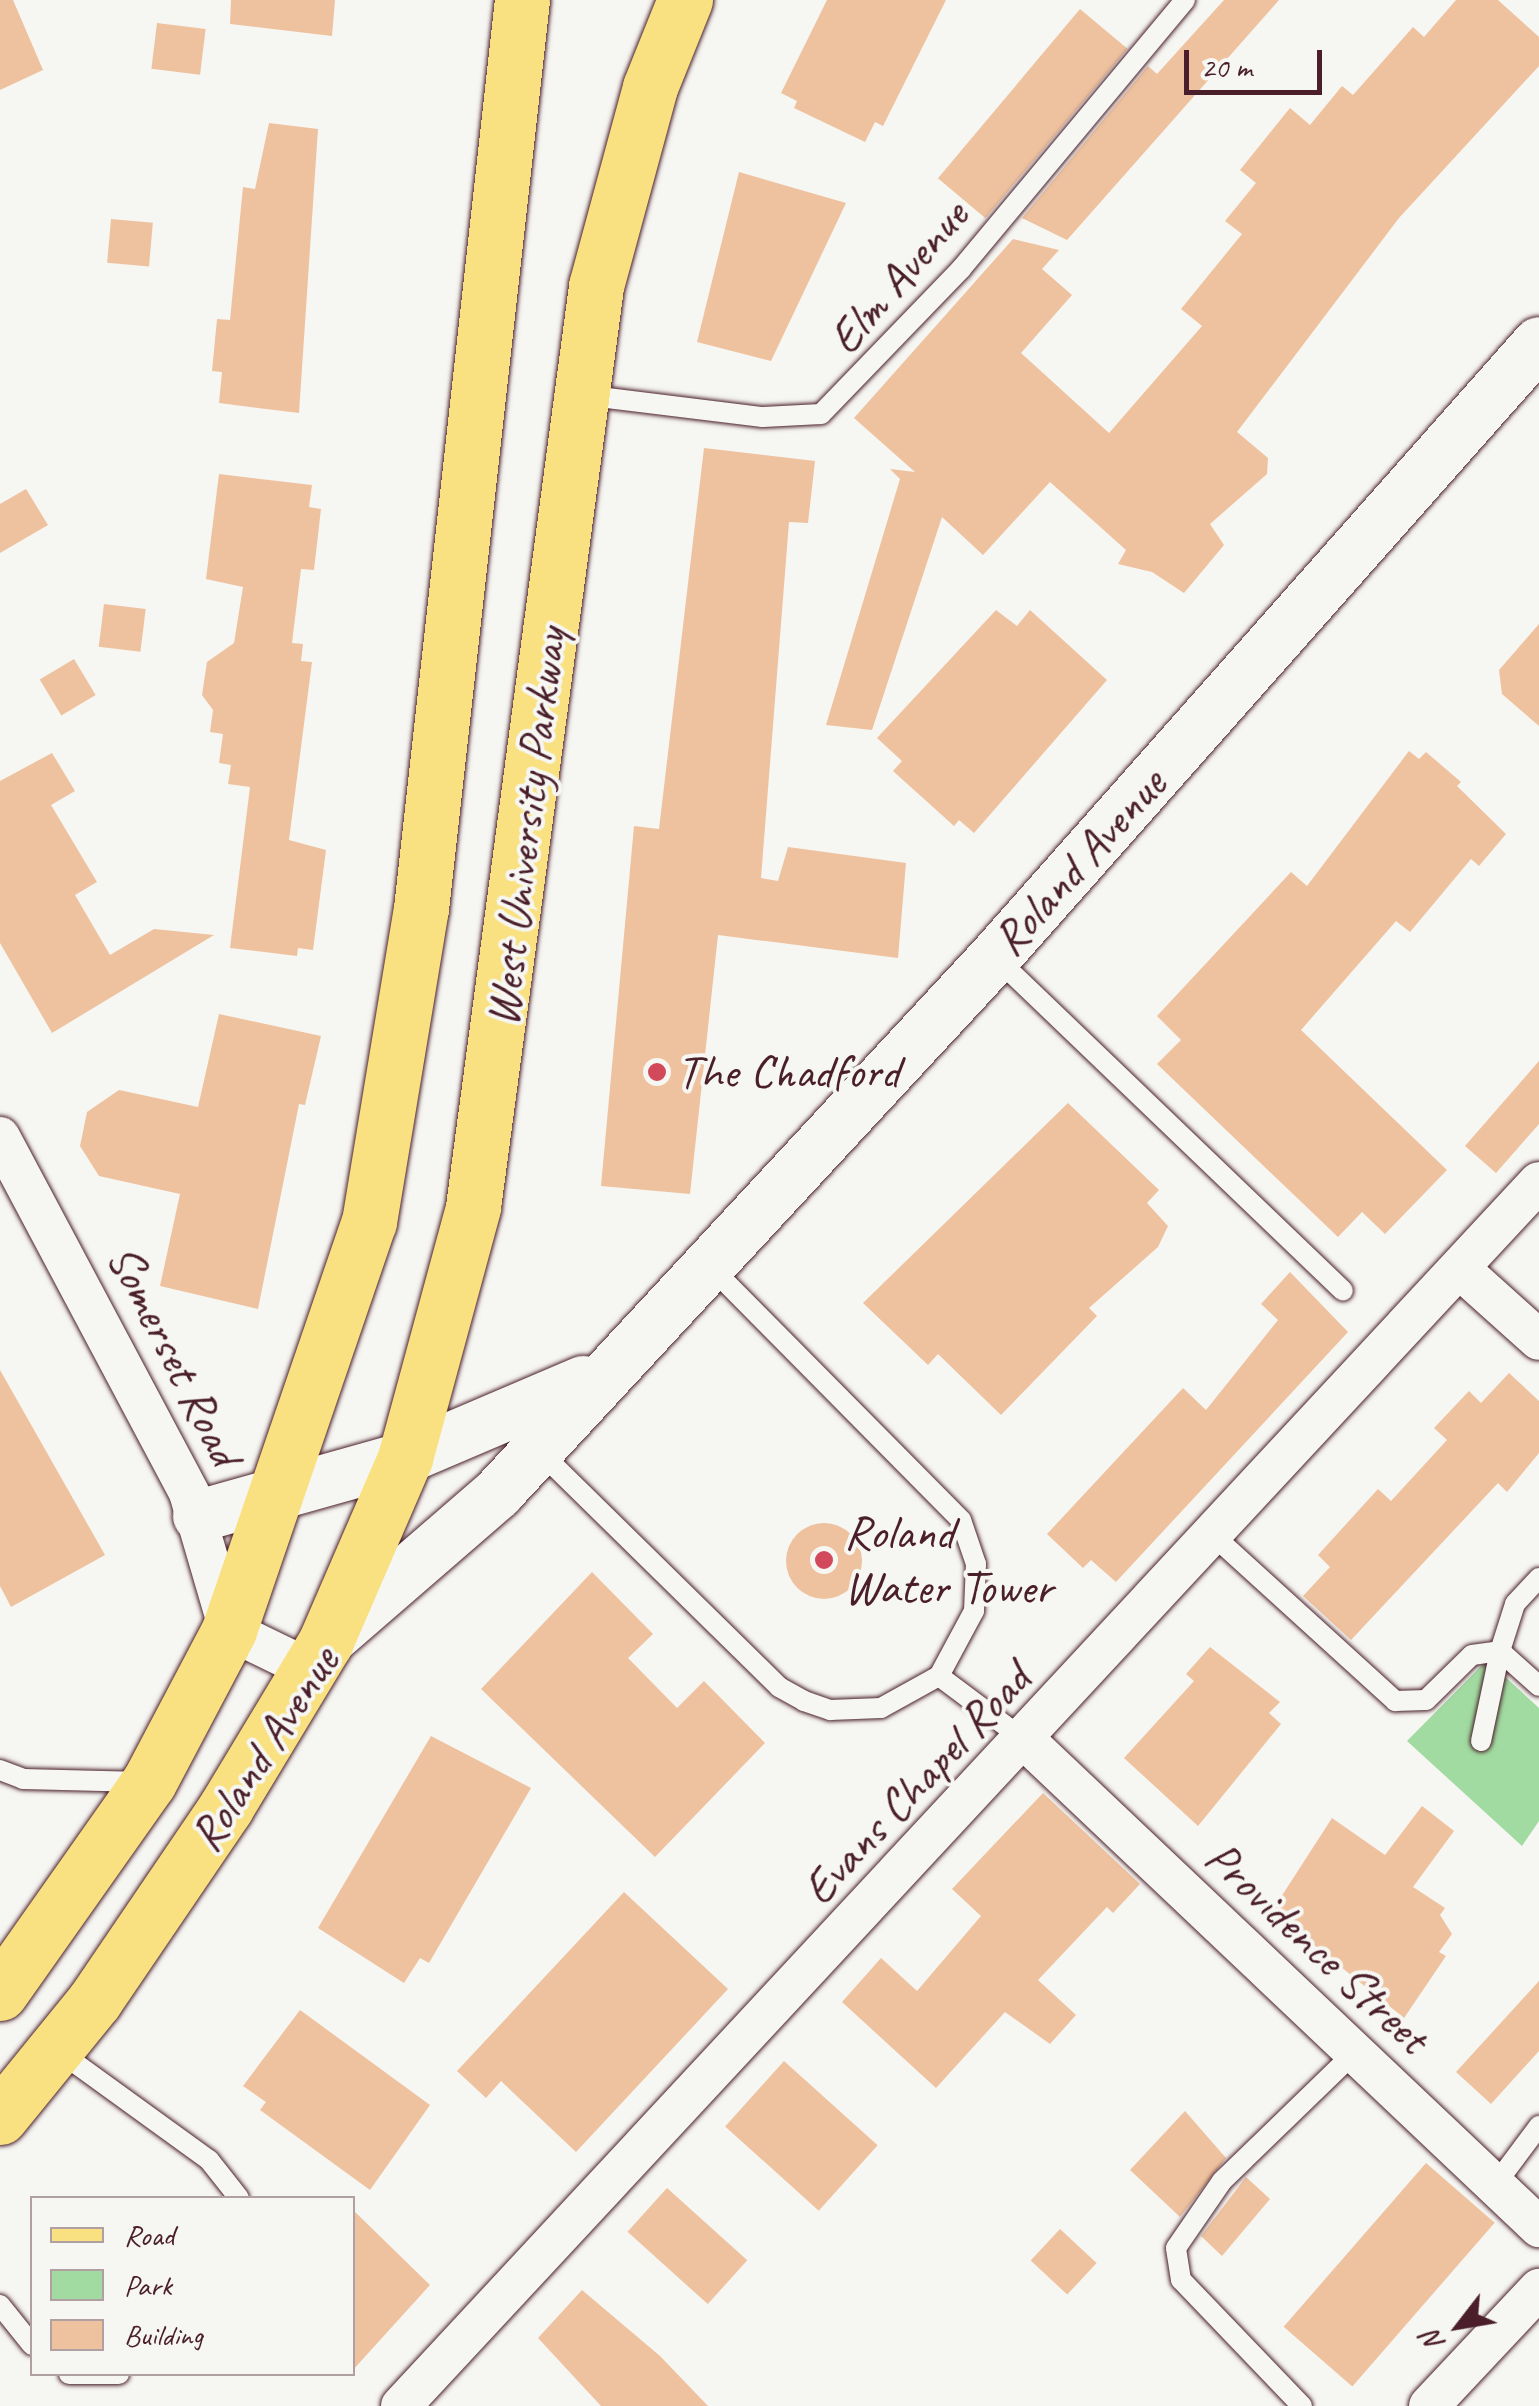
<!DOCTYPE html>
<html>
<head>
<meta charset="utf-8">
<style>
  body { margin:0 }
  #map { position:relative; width:1539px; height:2406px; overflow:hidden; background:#f6f6f2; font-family:Caveat,sans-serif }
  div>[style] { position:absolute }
  .green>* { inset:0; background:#a1dba1 }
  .building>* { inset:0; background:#efc29f; transform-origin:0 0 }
  .round { border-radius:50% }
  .roads { filter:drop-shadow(0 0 2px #4a1f2b) drop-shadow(0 0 2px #4a1f2b) }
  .service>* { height:20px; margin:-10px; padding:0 10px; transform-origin:10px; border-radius:10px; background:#f6f6f2 }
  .minor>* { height:40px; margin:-20px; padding:0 20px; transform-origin:20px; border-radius:20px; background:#f6f6f2 }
  .tertiary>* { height:52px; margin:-26px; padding:0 26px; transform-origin:26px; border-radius:26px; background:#f6f6f2 }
  .primary>* { height:55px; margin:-27.5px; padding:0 27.5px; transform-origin:27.5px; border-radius:27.5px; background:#f9e181 }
  .dots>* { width:28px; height:28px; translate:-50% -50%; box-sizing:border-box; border:5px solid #f6f6f2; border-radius:50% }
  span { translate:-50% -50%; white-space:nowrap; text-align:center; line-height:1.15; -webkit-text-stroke:8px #f6f6f2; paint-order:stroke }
  .street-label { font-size:48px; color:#4a1f2b }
  .poi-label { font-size:48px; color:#4a1f2b }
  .left { translate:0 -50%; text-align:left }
  .legend { position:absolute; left:30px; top:2196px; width:325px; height:180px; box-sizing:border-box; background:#f6f6f2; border:2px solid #b1a0a2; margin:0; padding:12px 18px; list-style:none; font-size:30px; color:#4a1f2b }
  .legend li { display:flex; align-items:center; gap:20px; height:50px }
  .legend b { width:50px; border:2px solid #b1a0a2 }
  .north { position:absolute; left:1409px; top:2276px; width:100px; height:100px; -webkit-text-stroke:8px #f6f6f2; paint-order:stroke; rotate:239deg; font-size:28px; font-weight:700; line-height:40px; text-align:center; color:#4a1f2b }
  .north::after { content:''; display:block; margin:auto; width:35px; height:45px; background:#4a1f2b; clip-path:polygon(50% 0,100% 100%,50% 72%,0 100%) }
  .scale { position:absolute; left:1184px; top:50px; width:138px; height:45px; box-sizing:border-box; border:5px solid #4a1f2b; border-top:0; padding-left:12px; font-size:30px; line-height:35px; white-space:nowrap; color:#4a1f2b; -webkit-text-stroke:8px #f6f6f2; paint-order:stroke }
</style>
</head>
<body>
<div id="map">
  <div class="green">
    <div style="clip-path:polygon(1487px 1660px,1539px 1708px,1539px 1821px,1522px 1846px,1407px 1741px)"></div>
  </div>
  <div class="building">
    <div style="clip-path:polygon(0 0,13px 0,43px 70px,0 90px)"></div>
    <div style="clip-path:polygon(231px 0,335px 0,332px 36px,230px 24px)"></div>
    <div style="clip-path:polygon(827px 0,946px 0,883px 126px,875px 122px,865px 142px,794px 108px,797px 101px,781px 93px)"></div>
    <div style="clip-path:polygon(1224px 0,1279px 0,1067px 240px,1022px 218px,1148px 66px,1157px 74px)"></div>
    <div style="clip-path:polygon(1456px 0,1498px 0,1539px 37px,1539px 66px,1399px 218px,1237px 432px,1268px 458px,1267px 474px,1210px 524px,1224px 545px,1184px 593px,1152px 572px,1118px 564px,1126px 550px,1050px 482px,983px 555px,942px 517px,872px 730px,826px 725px,900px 479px,890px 469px,915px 472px,854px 418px,1013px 239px,1059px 250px,1042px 269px,1072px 295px,1021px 353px,1109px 433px,1202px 326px,1181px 309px,1242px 234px,1225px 221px,1256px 183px,1240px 170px,1290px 108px,1310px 125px,1342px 86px,1353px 95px,1413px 27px,1424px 37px)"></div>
    <div style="left:1080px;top:9px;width:62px;height:221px;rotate:40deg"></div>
    <div style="left:157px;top:23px;width:49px;height:46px;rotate:7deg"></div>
    <div style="clip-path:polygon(269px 123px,318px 129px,299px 413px,219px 403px,222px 372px,212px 371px,217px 319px,230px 320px,243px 187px,255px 189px)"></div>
    <div style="clip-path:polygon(739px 172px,846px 203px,771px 361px,697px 342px)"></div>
    <div style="left:111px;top:219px;width:42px;height:44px;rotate:5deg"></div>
    <div style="clip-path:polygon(704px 448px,815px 461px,808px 523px,789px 522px,761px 878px,778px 881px,788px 847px,906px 863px,898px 958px,718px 935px,690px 1194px,601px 1186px,634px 826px,659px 829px)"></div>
    <div style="clip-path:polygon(219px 474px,312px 485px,309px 507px,321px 509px,314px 570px,301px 569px,292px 643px,303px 644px,301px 661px,312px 662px,289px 840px,326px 850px,313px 950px,298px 948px,297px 956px,230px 948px,250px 787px,228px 784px,231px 765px,219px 763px,223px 734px,210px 732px,213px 710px,202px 695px,207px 662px,234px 643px,243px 587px,206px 579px)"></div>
    <div style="clip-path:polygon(26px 489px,48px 525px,0 553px,0 504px)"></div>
    <div style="left:104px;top:604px;width:42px;height:43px;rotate:7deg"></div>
    <div style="clip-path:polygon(996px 610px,1017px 626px,1030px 610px,1107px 680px,974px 833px,959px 820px,954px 826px,893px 771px,902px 761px,877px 738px)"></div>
    <div style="clip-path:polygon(1539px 624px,1539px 726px,1502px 694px,1499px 670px)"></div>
    <div style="left:74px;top:659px;width:42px;height:40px;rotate:59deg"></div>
    <div style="clip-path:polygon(1409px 751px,1419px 759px,1426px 752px,1461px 782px,1457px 786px,1506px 834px,1479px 866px,1471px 859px,1410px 932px,1396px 921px,1301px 1030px,1447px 1170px,1385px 1234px,1362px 1212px,1338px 1237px,1157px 1064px,1181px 1040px,1157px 1016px,1291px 872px,1307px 886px)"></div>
    <div style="clip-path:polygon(52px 753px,75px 791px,51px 805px,97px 882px,75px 895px,110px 955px,154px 929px,214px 935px,52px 1033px,0 943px,0 781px)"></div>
    <div style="clip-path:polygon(219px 1014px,321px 1036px,305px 1105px,299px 1104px,258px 1309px,160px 1286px,180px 1194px,99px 1176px,80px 1146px,87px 1112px,119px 1090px,198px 1107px)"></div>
    <div style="clip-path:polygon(1539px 1061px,1539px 1124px,1496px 1173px,1465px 1146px)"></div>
    <div style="clip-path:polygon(1068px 1103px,1159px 1190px,1147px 1203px,1168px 1226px,1158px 1247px,1089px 1308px,1097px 1316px,1001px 1415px,938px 1354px,928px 1365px,863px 1303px)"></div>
    <div style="clip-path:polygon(1290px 1272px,1348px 1332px,1116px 1582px,1091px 1560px,1083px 1568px,1047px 1534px,1183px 1388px,1206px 1410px,1278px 1320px,1261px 1304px)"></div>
    <div style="clip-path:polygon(0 1370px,105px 1555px,11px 1607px,0 1586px)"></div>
    <div style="clip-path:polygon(1509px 1373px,1539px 1401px,1539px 1453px,1507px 1492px,1498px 1483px,1351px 1640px,1303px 1596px,1330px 1567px,1318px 1555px,1378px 1489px,1391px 1501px,1447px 1440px,1434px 1428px,1469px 1391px,1481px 1403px)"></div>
    <div class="round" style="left:786px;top:1523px;width:76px;height:76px"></div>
    <div style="clip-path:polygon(592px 1572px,653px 1634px,628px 1658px,677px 1708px,704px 1681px,765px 1743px,655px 1857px,481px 1689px)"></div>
    <div style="clip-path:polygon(1210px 1647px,1280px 1702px,1269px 1713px,1281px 1724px,1198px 1826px,1124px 1758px,1194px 1681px,1186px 1674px)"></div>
    <div style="clip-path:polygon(431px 1736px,531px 1788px,429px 1963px,420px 1958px,404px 1983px,318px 1928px)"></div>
    <div style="clip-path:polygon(1043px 1793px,1140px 1884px,1113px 1913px,1107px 1907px,1038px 1980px,1076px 2015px,1050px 2044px,1005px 2012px,936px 2088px,842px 2002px,881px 1958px,917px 1991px,981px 1916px,952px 1889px)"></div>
    <div style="clip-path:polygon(1422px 1806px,1454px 1831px,1413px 1887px,1445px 1908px,1440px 1915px,1452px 1934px,1439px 1952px,1446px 1956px,1404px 2018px,1272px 1911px,1332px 1818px,1385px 1855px)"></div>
    <div style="clip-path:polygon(624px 1892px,728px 1989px,576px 2152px,501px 2081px,486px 2098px,457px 2071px)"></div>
    <div style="clip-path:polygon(1539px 1981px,1539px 2051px,1491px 2104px,1456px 2072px)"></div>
    <div style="clip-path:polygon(300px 2010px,430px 2105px,370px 2190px,260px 2110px,266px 2102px,243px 2086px)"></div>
    <div style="left:784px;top:2061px;width:126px;height:88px;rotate:42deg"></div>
    <div style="clip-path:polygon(1185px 2111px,1226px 2158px,1180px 2217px,1130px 2170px)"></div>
    <div style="left:1426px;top:2163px;width:91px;height:217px;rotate:41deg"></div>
    <div style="clip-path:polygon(1246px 2177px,1270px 2199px,1222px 2256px,1201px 2236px)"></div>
    <div style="left:667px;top:2188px;width:108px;height:59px;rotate:42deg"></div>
    <div style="clip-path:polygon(352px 2209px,430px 2285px,352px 2371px)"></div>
    <div style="left:1060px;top:2229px;width:50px;height:43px;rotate:43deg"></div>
    <div style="clip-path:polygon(582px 2290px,660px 2356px,708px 2406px,601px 2406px,538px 2338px)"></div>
  </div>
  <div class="roads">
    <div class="service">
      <div style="left:583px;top:395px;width:181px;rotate:7deg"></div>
      <div style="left:763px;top:417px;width:58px;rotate:-3deg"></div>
      <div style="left:821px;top:414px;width:202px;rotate:-46deg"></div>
      <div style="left:961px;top:269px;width:350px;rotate:-50.2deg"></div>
      <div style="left:995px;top:957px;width:482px;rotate:43.8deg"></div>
      <div style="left:539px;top:1451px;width:337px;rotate:44.5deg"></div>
      <div style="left:779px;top:1687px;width:29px;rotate:29deg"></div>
      <div style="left:804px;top:1701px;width:28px;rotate:19deg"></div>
      <div style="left:830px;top:1710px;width:51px;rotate:-2.2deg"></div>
      <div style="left:881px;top:1708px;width:66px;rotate:-28.9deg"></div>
      <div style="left:939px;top:1676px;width:74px;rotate:-61.7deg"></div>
      <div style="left:974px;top:1611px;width:47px;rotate:-87.6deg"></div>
      <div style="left:976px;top:1564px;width:46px;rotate:-108.8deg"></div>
      <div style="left:961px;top:1520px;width:359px;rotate:-134.7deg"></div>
      <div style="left:1215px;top:1537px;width:244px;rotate:42.3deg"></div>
      <div style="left:1395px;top:1701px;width:31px;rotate:-2deg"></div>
      <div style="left:1426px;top:1700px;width:64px;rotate:-44.4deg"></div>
      <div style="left:1472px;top:1655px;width:28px;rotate:-8deg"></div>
      <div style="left:1500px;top:1651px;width:92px;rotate:101.9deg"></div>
      <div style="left:1539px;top:1578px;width:35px;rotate:133deg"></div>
      <div style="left:1515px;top:1604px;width:49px;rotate:107.7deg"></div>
      <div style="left:1500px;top:1651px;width:52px;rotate:41.9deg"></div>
      <div style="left:939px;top:1676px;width:109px;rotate:36.8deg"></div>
      <div style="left:0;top:1770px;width:25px;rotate:21deg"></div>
      <div style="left:23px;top:1779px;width:119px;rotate:1.4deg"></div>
      <div style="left:57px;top:2050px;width:188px;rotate:35.9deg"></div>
      <div style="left:209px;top:2160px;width:48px;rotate:51.7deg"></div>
      <div style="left:1495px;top:2185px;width:74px;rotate:-53.3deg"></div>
      <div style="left:0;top:2305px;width:51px;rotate:51.3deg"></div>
      <div style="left:69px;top:2374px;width:50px"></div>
      <div style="left:1302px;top:2406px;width:175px;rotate:-133.8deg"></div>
      <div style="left:1181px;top:2280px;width:32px;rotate:-99deg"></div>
      <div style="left:1176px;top:2248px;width:81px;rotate:-55.5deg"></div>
      <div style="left:1222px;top:2181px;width:185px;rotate:-44.1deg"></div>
    </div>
    <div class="minor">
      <div style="left:0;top:1137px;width:403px;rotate:62deg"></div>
      <div style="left:189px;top:1493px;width:143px;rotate:73.7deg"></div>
      <div style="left:229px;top:1630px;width:89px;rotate:26deg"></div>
      <div style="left:1460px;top:1269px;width:106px;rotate:41.9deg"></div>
      <div style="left:1026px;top:1741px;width:707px;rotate:43.45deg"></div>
      <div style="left:401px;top:2406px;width:1671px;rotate:-47.09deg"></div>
      <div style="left:1429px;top:2406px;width:161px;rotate:-46.8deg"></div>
    </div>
    <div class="tertiary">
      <div style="left:199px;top:1516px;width:214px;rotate:-15.7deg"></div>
      <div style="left:405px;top:1458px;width:194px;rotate:-23.1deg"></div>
      <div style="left:325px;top:1643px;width:229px;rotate:-40.9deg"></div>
      <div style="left:498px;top:1493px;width:731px;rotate:-47.16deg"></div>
      <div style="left:995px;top:957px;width:820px;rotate:-48.46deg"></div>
    </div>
    <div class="primary">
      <div style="left:0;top:1993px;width:258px;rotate:-54.8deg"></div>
      <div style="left:149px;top:1782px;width:172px;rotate:-62.2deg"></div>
      <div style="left:229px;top:1630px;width:431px;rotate:-71.1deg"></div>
      <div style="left:369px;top:1222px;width:317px;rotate:-80.6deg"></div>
      <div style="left:421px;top:909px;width:915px;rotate:-83.66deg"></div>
      <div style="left:0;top:2117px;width:151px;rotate:-50.9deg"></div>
      <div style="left:95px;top:2000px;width:233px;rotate:-55.8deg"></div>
      <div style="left:226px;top:1807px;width:192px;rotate:-58.9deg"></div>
      <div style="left:325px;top:1643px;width:202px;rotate:-66.6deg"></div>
      <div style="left:405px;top:1458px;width:260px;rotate:-74.8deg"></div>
      <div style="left:473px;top:1207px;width:929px;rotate:-82.39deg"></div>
      <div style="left:596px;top:286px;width:206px;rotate:-74.8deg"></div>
      <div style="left:650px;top:87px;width:94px;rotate:-68.1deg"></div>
    </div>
  </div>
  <div class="dots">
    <div style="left:657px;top:1072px;background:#d1495b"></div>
    <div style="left:824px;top:1560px;background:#d1495b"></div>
  </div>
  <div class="street-label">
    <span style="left:898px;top:277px;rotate:-49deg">Elm Avenue</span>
    <span style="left:526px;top:827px;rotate:-83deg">West University Parkway</span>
    <span style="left:1079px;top:862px;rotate:-48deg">Roland Avenue</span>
    <span style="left:174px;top:1355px;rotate:63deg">Somerset Road</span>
    <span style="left:264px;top:1749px;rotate:-57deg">Roland Avenue</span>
    <span style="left:916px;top:1784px;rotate:-47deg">Evans Chapel Road</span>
    <span style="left:1317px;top:1947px;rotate:43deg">Providence Street</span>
  </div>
  <div class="poi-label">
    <span class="left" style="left:677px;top:1072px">The Chadford</span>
    <span class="left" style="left:844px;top:1560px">Roland<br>Water Tower</span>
  </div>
  <ul class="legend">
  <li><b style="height:12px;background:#f9e181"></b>Road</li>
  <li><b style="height:28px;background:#a1dba1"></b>Park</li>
  <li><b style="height:28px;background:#efc29f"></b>Building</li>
  </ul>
  <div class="north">N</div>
  <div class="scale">20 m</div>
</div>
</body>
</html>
